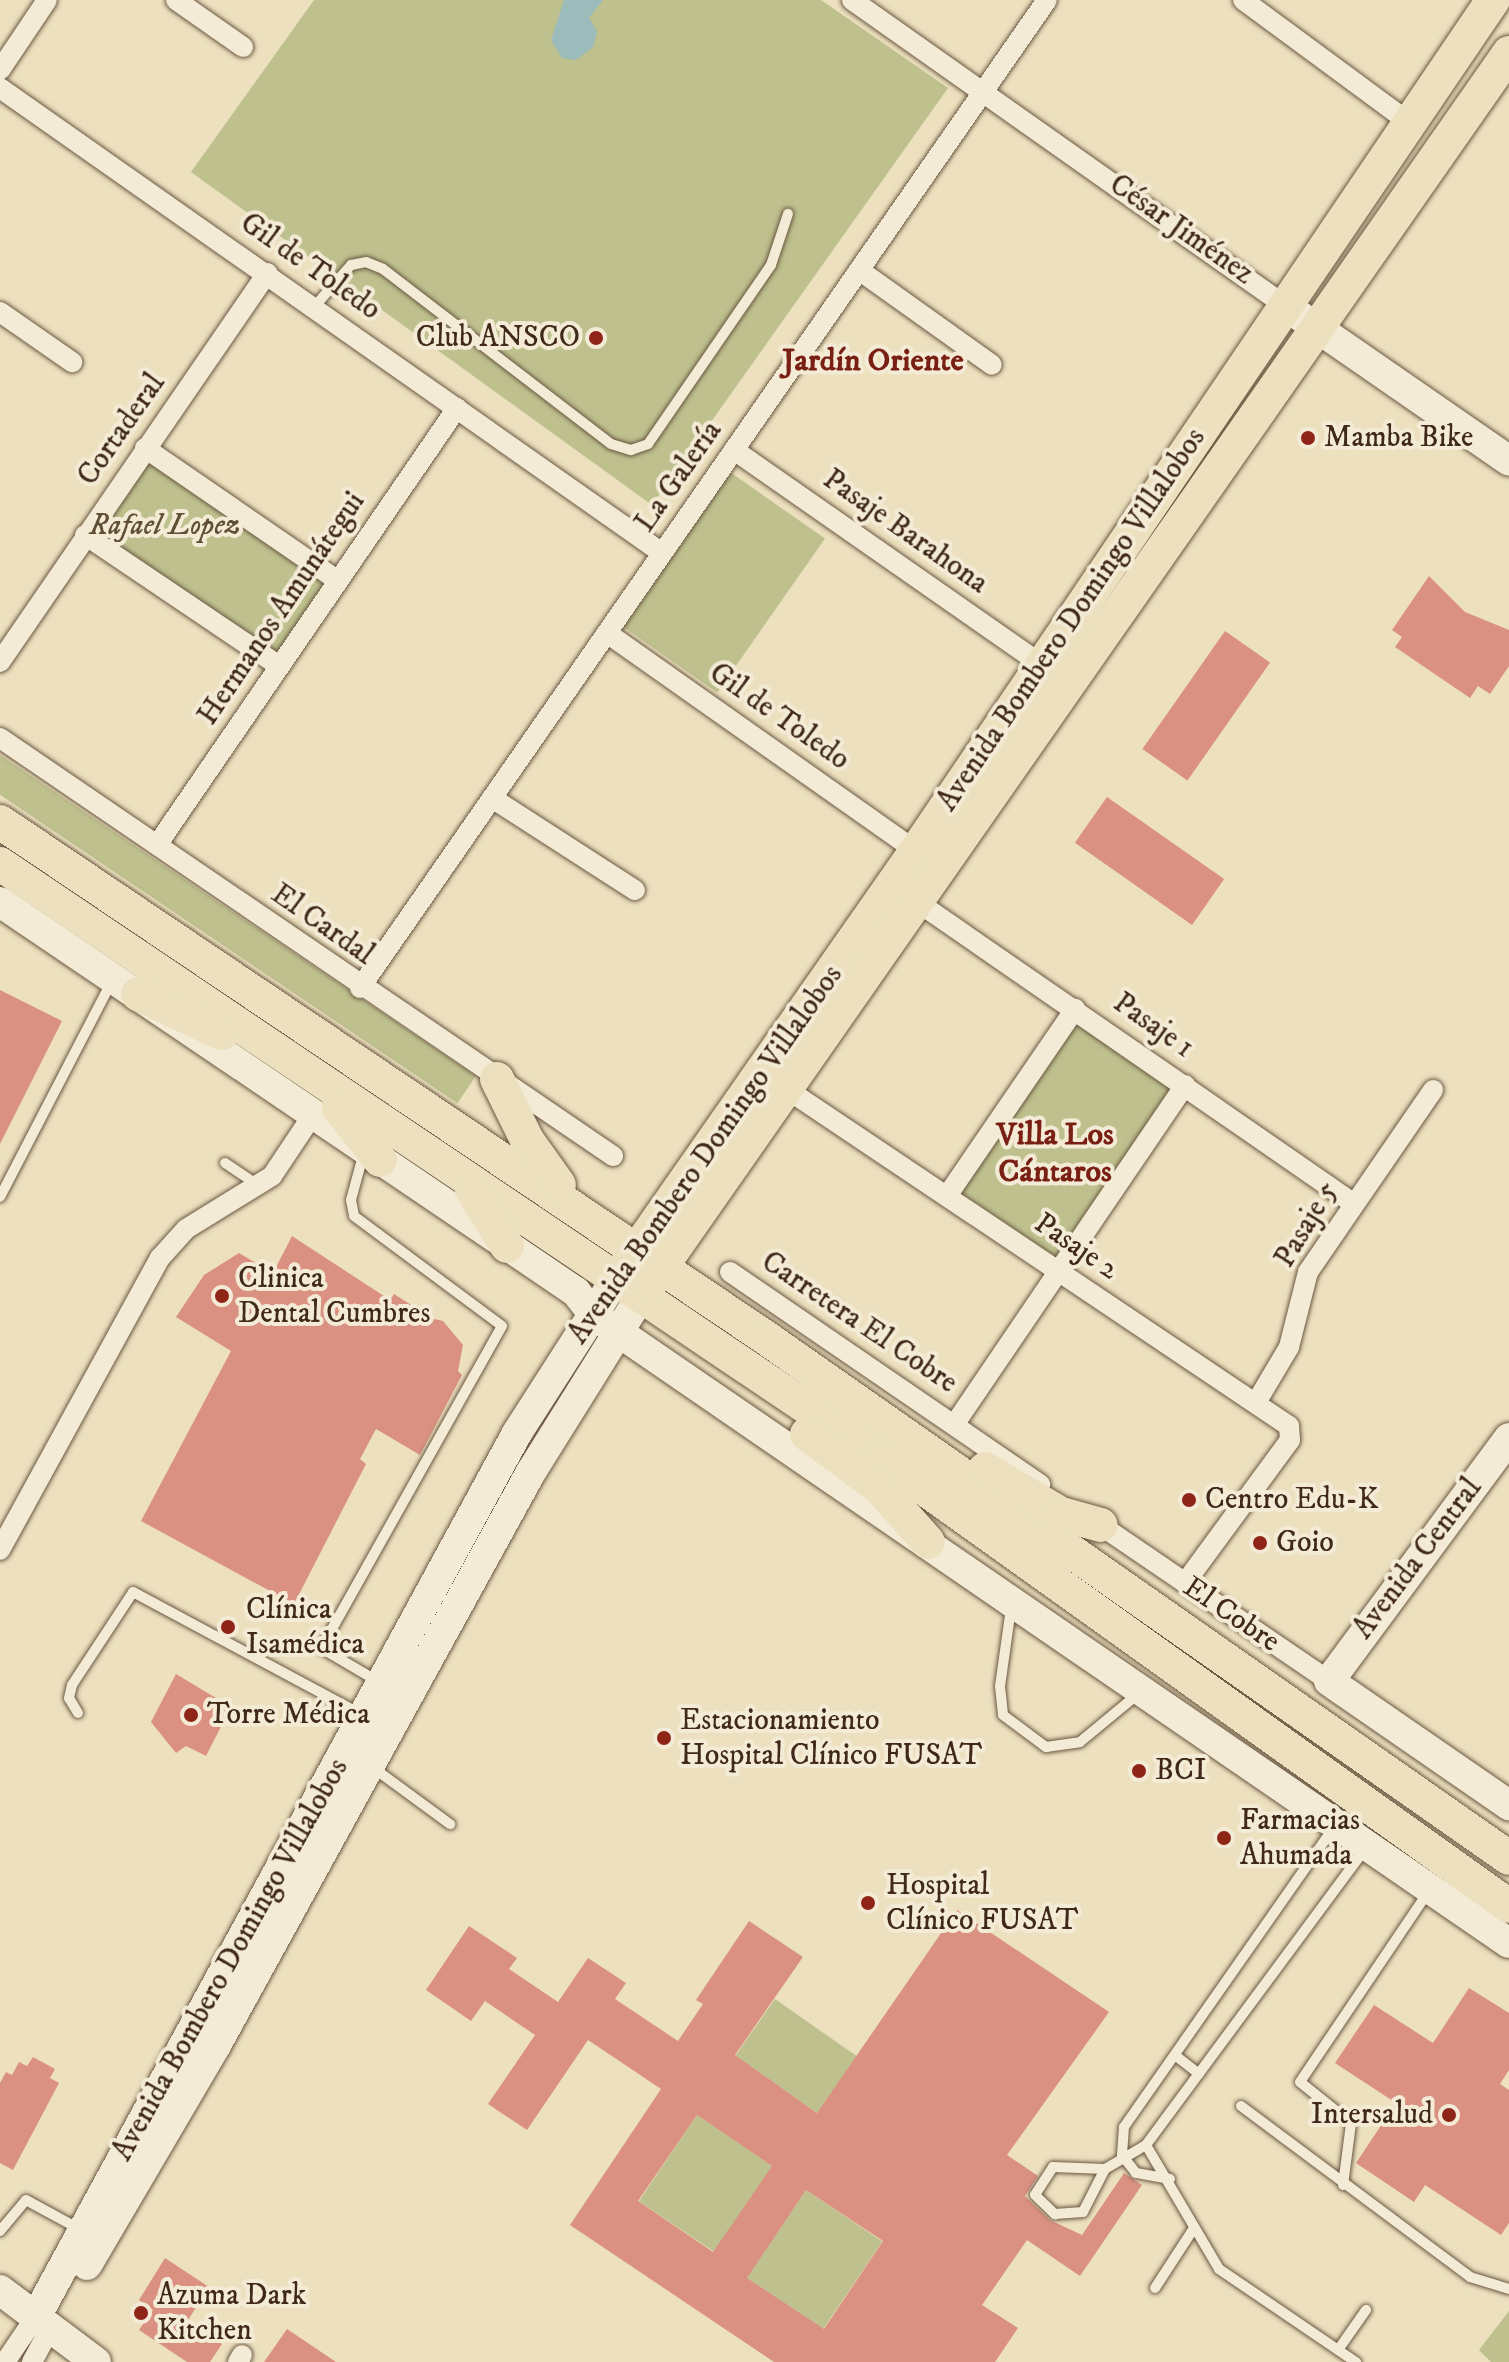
<!DOCTYPE html>
<html>
<head>
<meta charset="utf-8">
<style>
  body { margin:0 }
  #map { position:relative; width:1509px; height:2362px; overflow:hidden; background:#ece0be; font-family:"IM FELL DW Pica",serif }
  div>[style] { position:absolute }
  .green>* { inset:0; background:#bec18e; transform-origin:0 0 }
  .water>* { inset:0; background:#9cbbbb }
  .building>* { inset:0; background:#da9182; transform-origin:0 0 }
  .roads { filter:drop-shadow(0 0 2px #6b5742) drop-shadow(0 0 2px #6b5742) }
  .lane>* { height:10px; margin:-5px; padding:0 5px; transform-origin:5px; border-radius:5px; background:#f3ebd5 }
  .street>* { height:20px; margin:-10px; padding:0 10px; transform-origin:10px; border-radius:10px; background:#f3ebd5 }
  .secondary>* { height:30px; margin:-15px; padding:0 15px; transform-origin:15px; border-radius:15px; background:#f3ebd5 }
  .primary>* { height:34px; margin:-17px; padding:0 17px; transform-origin:17px; border-radius:17px; background:#ece0be }
  .dots>* { width:22px; height:22px; translate:-50% -50%; box-sizing:border-box; border:4px solid #f3ebd5; border-radius:50% }
  span { translate:-50% -50%; white-space:nowrap; text-align:center; line-height:1.15; -webkit-text-stroke:8px #f3ebd5; paint-order:stroke }
  .street-label { font-size:30px; color:#402919 }
  .poi-label { font-size:30px; color:#402919 }
  .right { translate:-100% -50%; text-align:right }
  .left { translate:0 -50%; text-align:left }
  .park-label { font-size:30px; color:#604f36; font-style:italic }
  .neighbourhood-label { font-size:32px; color:#7a1f14; font-weight:700 }
</style>
</head>
<body>
<div id="map">
  <div class="green">
    <div style="clip-path:polygon(314px 0,821px 0,948px 88px,652px 505px,191px 172px)"></div>
    <div style="left:147px;top:456px;width:221px;height:95px;rotate:35deg"></div>
    <div style="left:730px;top:472px;width:116px;height:188px;rotate:35deg"></div>
    <div style="left:0;top:755px;width:574px;height:33px;rotate:34deg"></div>
    <div style="left:1074px;top:1017px;width:125px;height:209px;rotate:34deg"></div>
    <div style="left:775px;top:1999px;width:100px;height:69px;rotate:35deg"></div>
    <div style="left:697px;top:2115px;width:91px;height:104px;rotate:34deg"></div>
    <div style="left:806px;top:2190px;width:92px;height:106px;rotate:34deg"></div>
    <div style="clip-path:polygon(1509px 2311px,1509px 2362px,1491px 2362px,1479px 2350px)"></div>
  </div>
  <div class="water">
    <div style="clip-path:polygon(564px 0,603px 0,589px 18px,597px 31px,593px 47px,576px 60px,562px 58px,551px 40px)"></div>
  </div>
  <div class="building">
    <div style="clip-path:polygon(1429px 576px,1465px 612px,1509px 630px,1509px 666px,1490px 694px,1478px 686px,1470px 698px,1395px 647px,1402px 637px,1392px 630px)"></div>
    <div style="left:1225px;top:631px;width:55px;height:144px;rotate:35deg"></div>
    <div style="left:1107px;top:797px;width:143px;height:56px;rotate:35deg"></div>
    <div style="clip-path:polygon(0 990px,62px 1021px,0 1144px)"></div>
    <div style="clip-path:polygon(292px 1236px,390px 1300px,394px 1294px,416px 1308px,413px 1314px,443px 1321px,463px 1345px,458px 1371px,462px 1375px,420px 1455px,376px 1429px,360px 1459px,366px 1464px,294px 1604px,141px 1521px,231px 1351px,176px 1317px,204px 1275px,239px 1253px,273px 1273px)"></div>
    <div style="clip-path:polygon(176px 1674px,231px 1707px,206px 1756px,186px 1746px,176px 1753px,151px 1722px)"></div>
    <div style="clip-path:polygon(evenodd,957px 1910px,1109px 2012px,1007px 2155px,1038px 2176px,1025px 2196px,1050px 2220px,1082px 2235px,1124px 2173px,1142px 2185px,1080px 2276px,1027px 2240px,982px 2305px,1018px 2328px,995px 2362px,774px 2362px,570px 2225px,661px 2089px,588px 2040px,527px 2130px,488px 2104px,535px 2035px,485px 2001px,471px 2021px,426px 1990px,469px 1926px,517px 1958px,509px 1969px,558px 2002px,588px 1958px,626px 1983px,615px 1999px,678px 2041px,703px 2004px,696px 2000px,749px 1921px,803px 1957px,735px 2055px,817px 2113px,957px 1910px,697px 2115px,772px 2166px,713px 2252px,638px 2201px,697px 2115px,957px 1910px,806px 2190px,883px 2241px,824px 2329px,747px 2278px,806px 2190px)"></div>
    <div style="clip-path:polygon(1469px 1988px,1509px 2013px,1509px 2070px,1500px 2084px,1509px 2090px,1509px 2223px,1501px 2235px,1425px 2185px,1414px 2202px,1356px 2163px,1396px 2103px,1335px 2063px,1374px 2005px,1433px 2043px)"></div>
    <div style="clip-path:polygon(33px 2057px,55px 2069px,50px 2078px,59px 2083px,13px 2170px,0 2163px,0 2083px,6px 2072px,12px 2075px,19px 2062px,27px 2066px)"></div>
    <div style="clip-path:polygon(165px 2258px,209px 2287px,188px 2320px,222px 2344px,210px 2362px,187px 2362px,139px 2330px,153px 2310px,139px 2300px)"></div>
    <div style="clip-path:polygon(287px 2329px,336px 2362px,264px 2362px)"></div>
  </div>
  <div class="roads">
    <div class="lane">
      <div style="left:314px;top:307px;width:56px;rotate:-48.6deg"></div>
      <div style="left:351px;top:265px;width:15px;rotate:-11deg"></div>
      <div style="left:366px;top:262px;width:18px;rotate:22deg"></div>
      <div style="left:383px;top:269px;width:287px;rotate:37.5deg"></div>
      <div style="left:611px;top:444px;width:21px;rotate:17deg"></div>
      <div style="left:631px;top:450px;width:18px;rotate:-19deg"></div>
      <div style="left:648px;top:444px;width:217px;rotate:-55.5deg"></div>
      <div style="left:771px;top:265px;width:54px;rotate:-71.6deg"></div>
      <div style="left:364px;top:1152px;width:50px;rotate:105.2deg"></div>
      <div style="left:351px;top:1200px;width:16px;rotate:79deg"></div>
      <div style="left:354px;top:1216px;width:184px;rotate:36.6deg"></div>
      <div style="left:502px;top:1326px;width:369px;rotate:119.3deg"></div>
      <div style="left:321px;top:1648px;width:67px;rotate:30.4deg"></div>
      <div style="left:225px;top:1163px;width:40px;rotate:34deg"></div>
      <div style="left:0;top:1197px;width:241px;rotate:-62.6deg"></div>
      <div style="left:1011px;top:1608px;width:79px;rotate:98deg"></div>
      <div style="left:1000px;top:1686px;width:29px;rotate:84deg"></div>
      <div style="left:1003px;top:1715px;width:54px;rotate:36.7deg"></div>
      <div style="left:1046px;top:1747px;width:34px;rotate:-8deg"></div>
      <div style="left:1080px;top:1742px;width:75px;rotate:-39.6deg"></div>
      <div style="left:78px;top:1713px;width:17px;rotate:-121deg"></div>
      <div style="left:69px;top:1698px;width:13px;rotate:-77deg"></div>
      <div style="left:72px;top:1685px;width:111px;rotate:-56.7deg"></div>
      <div style="left:133px;top:1592px;width:259px;rotate:28.2deg"></div>
      <div style="left:372px;top:1767px;width:97px;rotate:36.2deg"></div>
      <div style="left:1176px;top:2056px;width:29px;rotate:38deg"></div>
      <div style="left:1241px;top:2106px;width:286px;rotate:36.7deg"></div>
      <div style="left:1470px;top:2277px;width:41px;rotate:17.1deg"></div>
      <div style="left:1146px;top:2145px;width:144px;rotate:59.5deg"></div>
      <div style="left:1219px;top:2269px;width:166px;rotate:34.2deg"></div>
      <div style="left:1105px;top:2169px;width:52px;rotate:-177.8deg"></div>
      <div style="left:1053px;top:2167px;width:33px;rotate:123deg"></div>
      <div style="left:1035px;top:2195px;width:28px;rotate:44deg"></div>
      <div style="left:1055px;top:2214px;width:28px;rotate:-4deg"></div>
      <div style="left:1083px;top:2212px;width:48px;rotate:-62.9deg"></div>
      <div style="left:1105px;top:2169px;width:48px;rotate:-30.3deg"></div>
      <div style="left:1146px;top:2145px;width:368px;rotate:-53.5deg"></div>
      <div style="left:1170px;top:2179px;width:35px;rotate:-170deg"></div>
      <div style="left:1136px;top:2173px;width:23px;rotate:-128deg"></div>
      <div style="left:1122px;top:2155px;width:28px;rotate:-86deg"></div>
      <div style="left:1124px;top:2127px;width:368px;rotate:-55deg"></div>
      <div style="left:1343px;top:2185px;width:63px;rotate:-82.6deg"></div>
      <div style="left:1351px;top:2123px;width:65px;rotate:-141.2deg"></div>
      <div style="left:1300px;top:2082px;width:230px;rotate:-56deg"></div>
      <div style="left:0;top:2231px;width:40px;rotate:-50deg"></div>
      <div style="left:26px;top:2200px;width:63px;rotate:28.6deg"></div>
      <div style="left:1155px;top:2288px;width:72px;rotate:-57deg"></div>
      <div style="left:1338px;top:2350px;width:49px;rotate:-55deg"></div>
    </div>
    <div class="street">
      <div style="left:176px;top:0;width:82px;rotate:35deg"></div>
      <div style="left:852px;top:0;width:532px;rotate:35.21deg"></div>
      <div style="left:1243px;top:0;width:207px;rotate:36.4deg"></div>
      <div style="left:0;top:70px;width:84px;rotate:-56.1deg"></div>
      <div style="left:0;top:88px;width:809px;rotate:35.08deg"></div>
      <div style="left:859px;top:270px;width:163px;rotate:35.5deg"></div>
      <div style="left:0;top:312px;width:88px;rotate:34.8deg"></div>
      <div style="left:145px;top:448px;width:233px;rotate:34.5deg"></div>
      <div style="left:734px;top:450px;width:374px;rotate:34.9deg"></div>
      <div style="left:85px;top:535px;width:234px;rotate:34deg"></div>
      <div style="left:607px;top:633px;width:378px;rotate:35.2deg"></div>
      <div style="left:0;top:662px;width:472px;rotate:-55.5deg"></div>
      <div style="left:0;top:738px;width:742px;rotate:34.29deg"></div>
      <div style="left:492px;top:798px;width:170px;rotate:32.8deg"></div>
      <div style="left:157px;top:845px;width:530px;rotate:-55.53deg"></div>
      <div style="left:916px;top:901px;width:531px;rotate:34.65deg"></div>
      <div style="left:360px;top:988px;width:1203px;rotate:-55.19deg"></div>
      <div style="left:785px;top:1088px;width:607px;rotate:33.85deg"></div>
      <div style="left:1289px;top:1426px;width:14px;rotate:86deg"></div>
      <div style="left:1290px;top:1440px;width:177px;rotate:126.3deg"></div>
      <div style="left:947px;top:1196px;width:227px;rotate:-55.6deg"></div>
      <div style="left:730px;top:1272px;width:376px;rotate:34.4deg"></div>
      <div style="left:1257px;top:1401px;width:63px;rotate:-59.3deg"></div>
      <div style="left:1289px;top:1347px;width:77px;rotate:-75.8deg"></div>
      <div style="left:1308px;top:1272px;width:221px;rotate:-55.5deg"></div>
      <div style="left:954px;top:1425px;width:411px;rotate:-55.8deg"></div>
      <div style="left:1093px;top:1520px;width:286px;rotate:34.3deg"></div>
      <div style="left:0;top:1550px;width:333px;rotate:-61.3deg"></div>
      <div style="left:160px;top:1258px;width:39px;rotate:-48deg"></div>
      <div style="left:186px;top:1229px;width:101px;rotate:-31.6deg"></div>
      <div style="left:272px;top:1176px;width:72px;rotate:-56.3deg"></div>
      <div style="left:5px;top:2362px;width:57px;rotate:-55.8deg"></div>
      <div style="left:32px;top:2362px;width:42px;rotate:-61.6deg"></div>
      <div style="left:238px;top:2362px;width:8px;rotate:-60deg"></div>
    </div>
    <div class="secondary">
      <div style="left:1287px;top:307px;width:270px;rotate:34.7deg"></div>
      <div style="left:0;top:902px;width:696px;rotate:34.1deg"></div>
      <div style="left:576px;top:1292px;width:31px;rotate:52deg"></div>
      <div style="left:595px;top:1316px;width:1108px;rotate:34.45deg"></div>
      <div style="left:1509px;top:1438px;width:302px;rotate:126.5deg"></div>
      <div style="left:1329px;top:1681px;width:219px;rotate:34.6deg"></div>
      <div style="left:87px;top:2265px;width:253px;rotate:-59.6deg"></div>
      <div style="left:215px;top:2047px;width:656px;rotate:-61.21deg"></div>
      <div style="left:531px;top:1472px;width:208px;rotate:-58deg"></div>
      <div style="left:0;top:2290px;width:120px;rotate:36.9deg"></div>
      <div style="left:37px;top:2315px;width:1004px;rotate:-61.44deg"></div>
      <div style="left:517px;top:1433px;width:183px;rotate:-57.3deg"></div>
    </div>
    <div class="primary">
      <div style="left:0;top:822px;width:927px;rotate:33.96deg"></div>
      <div style="left:769px;top:1340px;width:903px;rotate:34.99deg"></div>
      <div style="left:0;top:864px;width:1060px;rotate:33.96deg"></div>
      <div style="left:879px;top:1456px;width:774px;rotate:35.54deg"></div>
      <div style="left:138px;top:994px;width:92px;rotate:25.2deg"></div>
      <div style="left:497px;top:1079px;width:68px;rotate:63.8deg"></div>
      <div style="left:527px;top:1140px;width:55px;rotate:54.6deg"></div>
      <div style="left:339px;top:1108px;width:66px;rotate:51.7deg"></div>
      <div style="left:472px;top:1190px;width:66px;rotate:58deg"></div>
      <div style="left:623px;top:1270px;width:511px;rotate:-55.04deg"></div>
      <div style="left:916px;top:851px;width:1028px;rotate:-55.86deg"></div>
      <div style="left:648px;top:1286px;width:1504px;rotate:-55.07deg"></div>
      <div style="left:807px;top:1434px;width:91px;rotate:36.5deg"></div>
      <div style="left:880px;top:1488px;width:72px;rotate:48.4deg"></div>
      <div style="left:985px;top:1469px;width:88px;rotate:30.6deg"></div>
      <div style="left:1061px;top:1514px;width:41px;rotate:15.4deg"></div>
    </div>
  </div>
  <div class="dots">
    <div style="left:596px;top:338px;background:#8f2418"></div>
    <div style="left:1308px;top:438px;background:#8f2418"></div>
    <div style="left:222px;top:1296px;background:#8f2418"></div>
    <div style="left:1189px;top:1500px;background:#8f2418"></div>
    <div style="left:1260px;top:1543px;background:#8f2418"></div>
    <div style="left:228px;top:1627px;background:#8f2418"></div>
    <div style="left:191px;top:1715px;background:#8f2418"></div>
    <div style="left:664px;top:1738px;background:#8f2418"></div>
    <div style="left:1139px;top:1771px;background:#8f2418"></div>
    <div style="left:1224px;top:1838px;background:#8f2418"></div>
    <div style="left:868px;top:1903px;background:#8f2418"></div>
    <div style="left:1449px;top:2115px;background:#8f2418"></div>
    <div style="left:141px;top:2313px;background:#8f2418"></div>
  </div>
  <div class="street-label">
    <span style="left:1181px;top:230px;rotate:35deg">César Jiménez</span>
    <span style="left:310px;top:267px;rotate:35deg">Gil de Toledo</span>
    <span style="left:122px;top:430px;rotate:-55deg">Cortaderal</span>
    <span style="left:679px;top:477px;rotate:-55deg">La Galería</span>
    <span style="left:905px;top:532px;rotate:35deg">Pasaje Barahona</span>
    <span style="left:282px;top:609px;rotate:-56deg">Hermanos Amunátegui</span>
    <span style="left:1072px;top:620px;rotate:-56deg">Avenida Bombero Domingo Villalobos</span>
    <span style="left:779px;top:717px;rotate:35deg">Gil de Toledo</span>
    <span style="left:322px;top:925px;rotate:35deg">El Cardal</span>
    <span style="left:1153px;top:1026px;rotate:35deg">Pasaje 1</span>
    <span style="left:706px;top:1155px;rotate:-55deg">Avenida Bombero Domingo Villalobos</span>
    <span style="left:1307px;top:1225px;rotate:-59deg">Pasaje 5</span>
    <span style="left:1076px;top:1247px;rotate:34deg">Pasaje 2</span>
    <span style="left:859px;top:1323px;rotate:34deg">Carretera El Cobre</span>
    <span style="left:1418px;top:1559px;rotate:-53deg">Avenida Central</span>
    <span style="left:1231px;top:1615px;rotate:34deg">El Cobre</span>
    <span style="left:231px;top:1960px;rotate:-61deg">Avenida Bombero Domingo Villalobos</span>
  </div>
  <div class="poi-label">
    <span class="right" style="left:580px;top:338px">Club ANSCO</span>
    <span class="left" style="left:1324px;top:438px">Mamba Bike</span>
    <span class="left" style="left:238px;top:1296px">Clinica<br>Dental Cumbres</span>
    <span class="left" style="left:1205px;top:1500px">Centro Edu-K</span>
    <span class="left" style="left:1276px;top:1543px">Goio</span>
    <span class="left" style="left:246px;top:1627px">Clínica<br>Isamédica</span>
    <span class="left" style="left:207px;top:1715px">Torre Médica</span>
    <span class="left" style="left:680px;top:1738px">Estacionamiento<br>Hospital Clínico FUSAT</span>
    <span class="left" style="left:1155px;top:1771px">BCI</span>
    <span class="left" style="left:1240px;top:1838px">Farmacias<br>Ahumada</span>
    <span class="left" style="left:886px;top:1903px">Hospital<br>Clínico FUSAT</span>
    <span class="right" style="left:1433px;top:2115px">Intersalud</span>
    <span class="left" style="left:157px;top:2313px">Azuma Dark<br>Kitchen</span>
  </div>
  <div class="park-label">
    <span style="left:165px;top:526px">Rafael Lopez</span>
  </div>
  <div class="neighbourhood-label">
    <span style="left:873px;top:361px">Jardín Oriente</span>
    <span style="left:1055px;top:1154px">Villa Los<br>Cántaros</span>
  </div>
</div>
</body>
</html>
